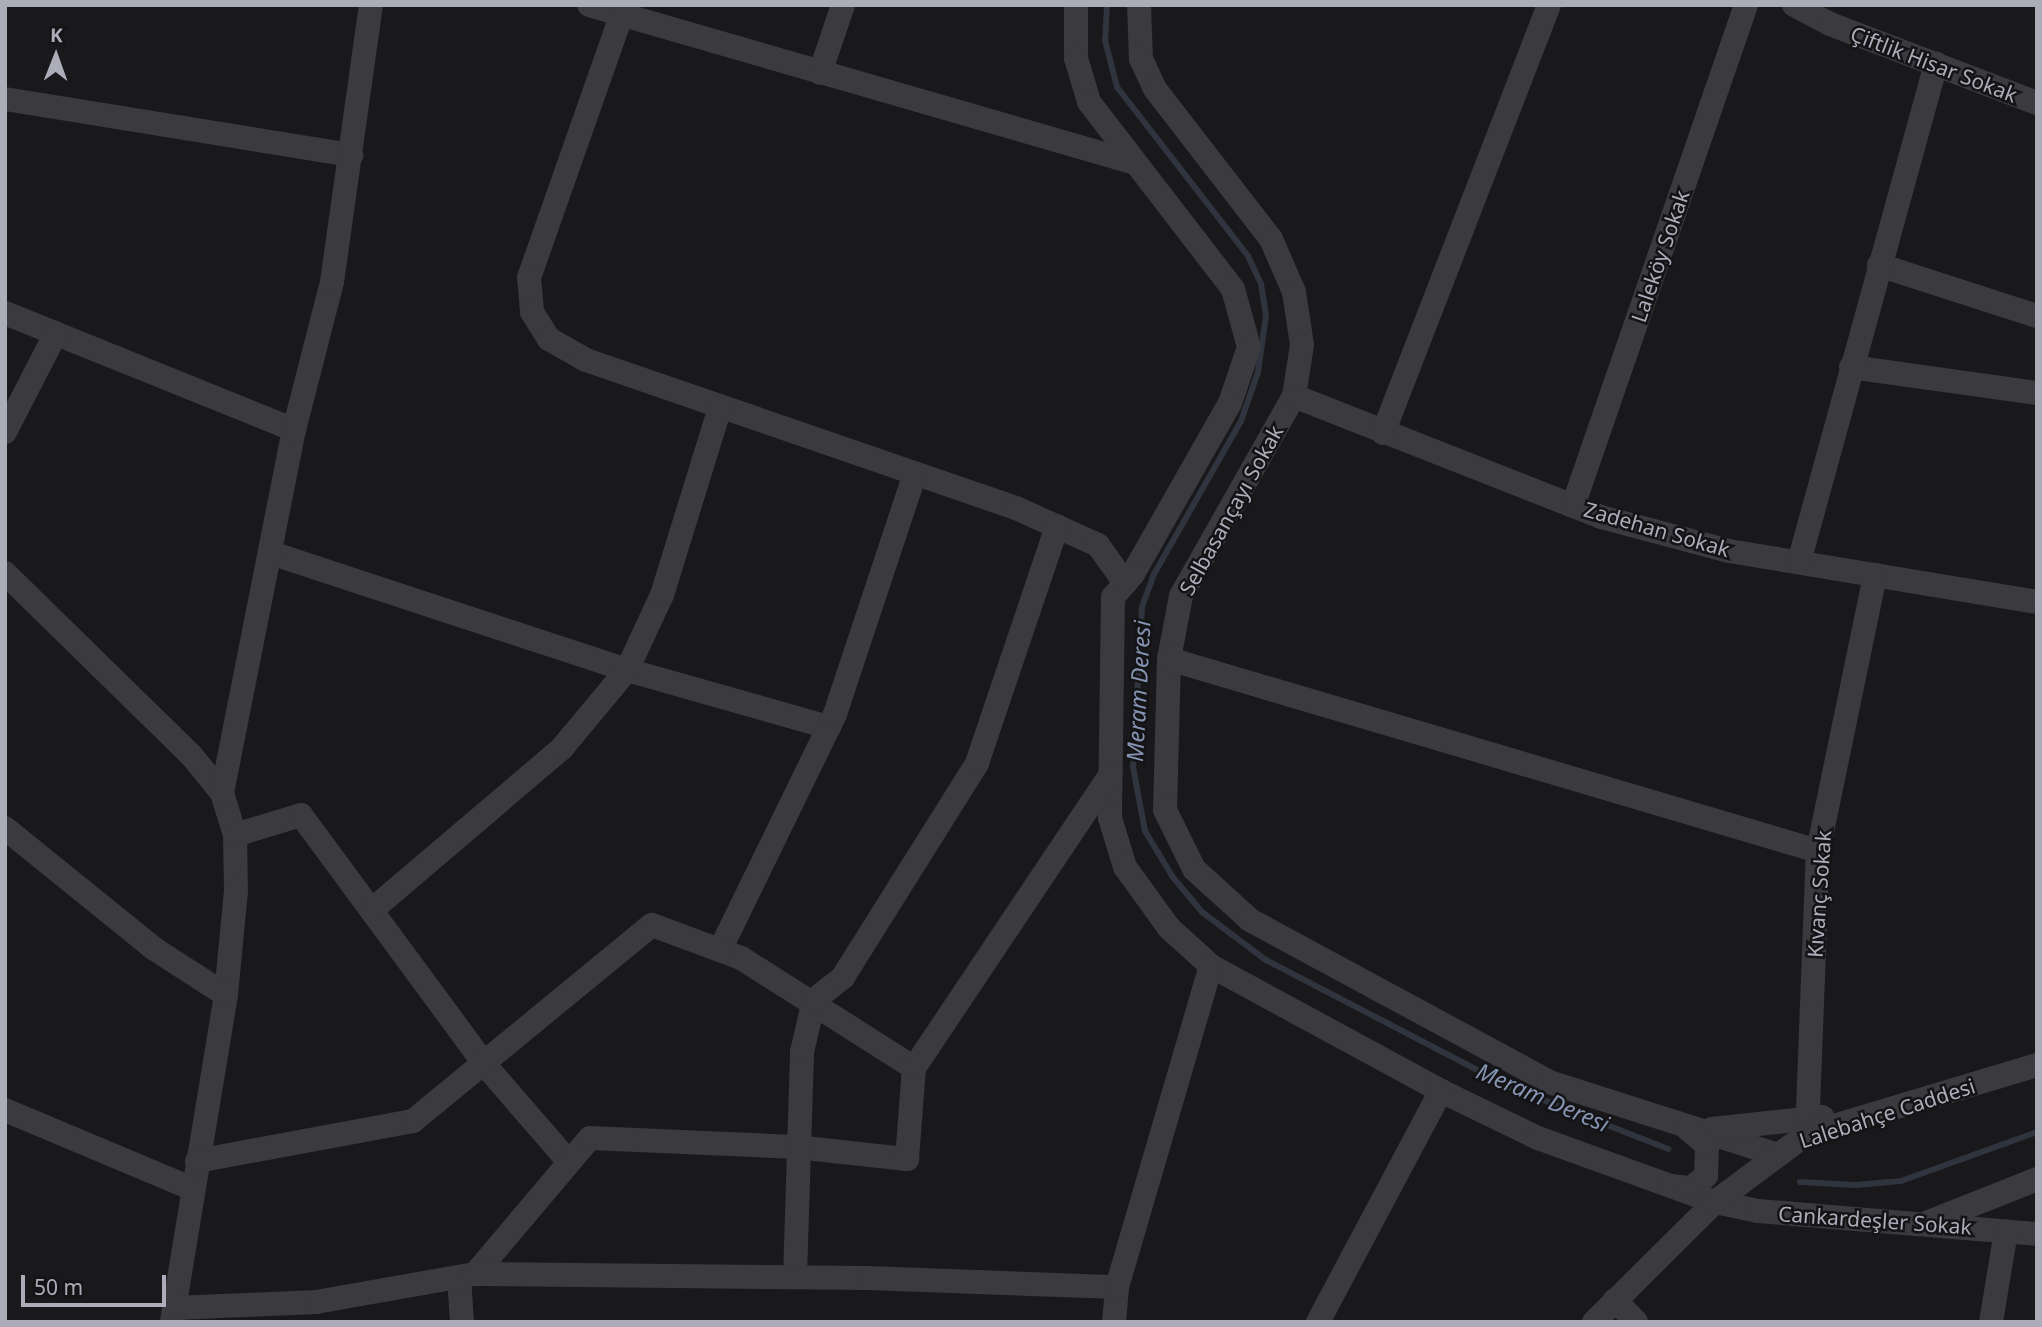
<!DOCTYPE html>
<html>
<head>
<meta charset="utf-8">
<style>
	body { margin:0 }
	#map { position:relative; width:2042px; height:1327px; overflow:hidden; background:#19181a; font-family:"Noto Sans",sans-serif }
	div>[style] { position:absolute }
	.stream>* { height:6px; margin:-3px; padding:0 3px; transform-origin:3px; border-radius:3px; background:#2f343e }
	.minor>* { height:24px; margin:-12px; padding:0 12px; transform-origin:12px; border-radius:12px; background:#3a3a3f }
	span { translate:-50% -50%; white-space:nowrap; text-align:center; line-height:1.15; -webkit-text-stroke:5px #141315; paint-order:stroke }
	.street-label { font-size:21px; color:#acadb9 }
	.water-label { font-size:23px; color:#8594b2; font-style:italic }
	.frame { position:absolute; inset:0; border:7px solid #acadb9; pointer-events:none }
	.north { position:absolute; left:21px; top:21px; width:70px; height:70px; -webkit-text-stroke:5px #141315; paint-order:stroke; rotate:1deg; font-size:19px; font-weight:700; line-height:28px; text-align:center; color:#acadb9 }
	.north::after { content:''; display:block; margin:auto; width:24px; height:32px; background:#acadb9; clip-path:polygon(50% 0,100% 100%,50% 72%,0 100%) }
	.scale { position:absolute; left:21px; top:1275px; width:145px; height:32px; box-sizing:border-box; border:4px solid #acadb9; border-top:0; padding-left:9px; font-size:21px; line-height:24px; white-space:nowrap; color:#acadb9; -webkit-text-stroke:5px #141315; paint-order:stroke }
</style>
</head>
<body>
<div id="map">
	<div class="stream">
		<div style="left:1107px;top:5px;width:35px;rotate:93deg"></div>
		<div style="left:1105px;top:40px;width:49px;rotate:75.7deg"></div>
		<div style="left:1117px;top:87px;width:214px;rotate:52.2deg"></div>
		<div style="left:1248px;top:256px;width:31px;rotate:65deg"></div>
		<div style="left:1261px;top:284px;width:31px;rotate:81deg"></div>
		<div style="left:1266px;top:315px;width:58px;rotate:98deg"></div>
		<div style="left:1258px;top:372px;width:52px;rotate:109.1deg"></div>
		<div style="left:1241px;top:421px;width:176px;rotate:119.6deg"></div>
		<div style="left:1154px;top:574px;width:35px;rotate:110deg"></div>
		<div style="left:1142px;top:607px;width:160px;rotate:93.2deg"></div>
		<div style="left:1133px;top:767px;width:65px;rotate:79.4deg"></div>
		<div style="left:1145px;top:831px;width:52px;rotate:59deg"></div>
		<div style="left:1172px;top:876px;width:47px;rotate:50.2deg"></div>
		<div style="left:1202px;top:912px;width:80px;rotate:36.9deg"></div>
		<div style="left:1266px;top:960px;width:275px;rotate:27.5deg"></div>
		<div style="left:1510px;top:1087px;width:170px;rotate:21.4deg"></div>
		<div style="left:1800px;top:1182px;width:56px;rotate:3.1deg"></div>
		<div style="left:1856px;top:1185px;width:45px;rotate:-5.1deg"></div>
		<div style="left:1901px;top:1181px;width:145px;rotate:-19.8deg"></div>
	</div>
	<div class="minor">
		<div style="left:589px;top:5px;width:565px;rotate:16.13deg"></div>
		<div style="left:625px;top:5px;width:288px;rotate:109.4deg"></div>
		<div style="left:529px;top:277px;width:35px;rotate:85deg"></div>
		<div style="left:532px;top:312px;width:32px;rotate:58deg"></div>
		<div style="left:549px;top:339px;width:43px;rotate:29.6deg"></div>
		<div style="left:586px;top:360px;width:455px;rotate:19deg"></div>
		<div style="left:1016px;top:508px;width:90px;rotate:24.3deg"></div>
		<div style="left:1098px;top:545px;width:47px;rotate:54.6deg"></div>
		<div style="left:1076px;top:5px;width:53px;rotate:90deg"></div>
		<div style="left:1076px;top:58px;width:46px;rotate:73.5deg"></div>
		<div style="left:1089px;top:102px;width:236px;rotate:52.4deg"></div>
		<div style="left:1233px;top:289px;width:60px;rotate:74.6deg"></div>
		<div style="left:1249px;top:347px;width:59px;rotate:108.7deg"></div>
		<div style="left:1230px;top:403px;width:197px;rotate:119.6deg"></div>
		<div style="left:1133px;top:574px;width:30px;rotate:131deg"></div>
		<div style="left:1113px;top:597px;width:221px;rotate:90.8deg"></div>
		<div style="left:1110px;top:818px;width:51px;rotate:73deg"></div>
		<div style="left:1125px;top:867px;width:75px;rotate:54.2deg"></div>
		<div style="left:1169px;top:928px;width:57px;rotate:42.1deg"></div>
		<div style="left:1211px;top:966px;width:262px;rotate:28.5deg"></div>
		<div style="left:1441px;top:1091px;width:108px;rotate:25.9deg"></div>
		<div style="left:1538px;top:1138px;width:188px;rotate:19.9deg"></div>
		<div style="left:1715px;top:1202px;width:44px;rotate:11.8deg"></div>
		<div style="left:1758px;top:1211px;width:280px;rotate:4.7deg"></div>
		<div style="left:1139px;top:5px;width:54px;rotate:87.9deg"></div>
		<div style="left:1141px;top:59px;width:33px;rotate:65deg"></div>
		<div style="left:1155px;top:89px;width:190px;rotate:52.3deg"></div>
		<div style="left:1271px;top:239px;width:58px;rotate:66.5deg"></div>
		<div style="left:1294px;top:292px;width:54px;rotate:81.4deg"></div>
		<div style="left:1302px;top:345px;width:52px;rotate:98.9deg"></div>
		<div style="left:1294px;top:396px;width:230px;rotate:119.5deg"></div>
		<div style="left:1181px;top:596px;width:64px;rotate:100.8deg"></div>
		<div style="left:1169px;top:659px;width:151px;rotate:91.5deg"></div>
		<div style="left:1165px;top:810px;width:66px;rotate:63.8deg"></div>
		<div style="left:1194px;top:869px;width:76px;rotate:42.3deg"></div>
		<div style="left:1250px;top:920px;width:340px;rotate:28.4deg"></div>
		<div style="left:1549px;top:1082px;width:237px;rotate:17.7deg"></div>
		<div style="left:1794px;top:5px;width:41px;rotate:27.8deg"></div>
		<div style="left:1830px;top:24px;width:222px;rotate:20.9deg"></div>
		<div style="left:820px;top:73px;width:72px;rotate:-71.3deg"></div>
		<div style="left:5px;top:99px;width:351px;rotate:9.2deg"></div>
		<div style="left:1879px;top:265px;width:166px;rotate:17.9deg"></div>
		<div style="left:5px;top:313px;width:312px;rotate:22deg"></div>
		<div style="left:1851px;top:367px;width:188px;rotate:8deg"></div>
		<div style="left:1294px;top:396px;width:330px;rotate:21.5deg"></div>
		<div style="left:1601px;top:517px;width:132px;rotate:14.9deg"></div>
		<div style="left:1729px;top:551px;width:312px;rotate:9.4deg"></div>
		<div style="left:5px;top:432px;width:111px;rotate:-62.7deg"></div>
		<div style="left:1383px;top:433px;width:459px;rotate:-68.8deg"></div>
		<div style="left:1573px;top:506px;width:530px;rotate:-70.95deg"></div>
		<div style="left:271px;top:553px;width:375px;rotate:18.2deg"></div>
		<div style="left:627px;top:670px;width:210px;rotate:15.8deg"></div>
		<div style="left:1799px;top:562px;width:517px;rotate:-74.62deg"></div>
		<div style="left:5px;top:573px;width:260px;rotate:44.4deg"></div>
		<div style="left:191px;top:755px;width:49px;rotate:50.8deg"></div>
		<div style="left:222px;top:793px;width:44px;rotate:72.8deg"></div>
		<div style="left:235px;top:835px;width:56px;rotate:89deg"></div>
		<div style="left:236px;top:891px;width:104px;rotate:95.5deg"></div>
		<div style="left:226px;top:995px;width:331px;rotate:99.4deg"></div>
		<div style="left:1169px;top:659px;width:677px;rotate:16.48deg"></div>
		<div style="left:222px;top:793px;width:370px;rotate:-78.8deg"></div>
		<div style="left:294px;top:430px;width:153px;rotate:-75.6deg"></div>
		<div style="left:332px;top:282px;width:280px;rotate:-82deg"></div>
		<div style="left:5px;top:828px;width:191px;rotate:39deg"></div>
		<div style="left:153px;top:948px;width:87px;rotate:32.8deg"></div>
		<div style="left:235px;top:835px;width:69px;rotate:-16.9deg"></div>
		<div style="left:301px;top:815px;width:310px;rotate:53.6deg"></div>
		<div style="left:485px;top:1065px;width:128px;rotate:49.1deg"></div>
		<div style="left:373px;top:909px;width:248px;rotate:-40.4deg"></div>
		<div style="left:562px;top:748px;width:102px;rotate:-50.2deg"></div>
		<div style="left:627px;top:670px;width:83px;rotate:-65deg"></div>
		<div style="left:662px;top:595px;width:196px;rotate:-72.8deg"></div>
		<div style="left:720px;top:950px;width:263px;rotate:-64deg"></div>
		<div style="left:835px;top:714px;width:253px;rotate:-71.6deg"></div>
		<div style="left:5px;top:1110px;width:204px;rotate:22.8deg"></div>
		<div style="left:1712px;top:1129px;width:111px;rotate:-6.2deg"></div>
		<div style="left:1807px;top:1134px;width:283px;rotate:-87.8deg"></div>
		<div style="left:1818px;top:851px;width:282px;rotate:-78.3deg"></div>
		<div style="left:197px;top:1161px;width:220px;rotate:-10.5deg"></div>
		<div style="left:413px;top:1121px;width:309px;rotate:-39.4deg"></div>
		<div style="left:652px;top:925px;width:95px;rotate:20.3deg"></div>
		<div style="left:741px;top:958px;width:205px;rotate:32.4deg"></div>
		<div style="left:1671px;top:1186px;width:20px;rotate:6deg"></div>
		<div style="left:1691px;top:1188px;width:19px;rotate:-39deg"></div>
		<div style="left:1706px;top:1176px;width:31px;rotate:-88deg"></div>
		<div style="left:1707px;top:1145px;width:26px;rotate:-140deg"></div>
		<div style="left:1929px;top:1222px;width:116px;rotate:-21.7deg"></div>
		<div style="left:475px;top:1274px;width:178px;rotate:-49.8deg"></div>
		<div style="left:590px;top:1138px;width:206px;rotate:2.5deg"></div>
		<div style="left:796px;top:1147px;width:112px;rotate:6.2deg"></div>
		<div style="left:907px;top:1159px;width:91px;rotate:-85.6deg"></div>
		<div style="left:914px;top:1068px;width:354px;rotate:-56.2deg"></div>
		<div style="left:459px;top:1277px;width:45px;rotate:86.2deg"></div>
		<div style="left:795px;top:1277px;width:225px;rotate:-88.2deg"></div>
		<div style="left:802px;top:1052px;width:53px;rotate:-77deg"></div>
		<div style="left:814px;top:1000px;width:37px;rotate:-38deg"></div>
		<div style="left:843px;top:977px;width:252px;rotate:-57.9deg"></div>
		<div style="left:977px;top:763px;width:250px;rotate:-71.3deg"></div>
		<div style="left:1615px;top:1300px;width:30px;rotate:46deg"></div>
		<div style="left:174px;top:1308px;width:142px;rotate:-2.4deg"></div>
		<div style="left:316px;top:1302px;width:161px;rotate:-10deg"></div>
		<div style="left:475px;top:1274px;width:393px;rotate:0.6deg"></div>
		<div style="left:868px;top:1278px;width:249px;rotate:2.1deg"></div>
		<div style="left:1114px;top:1322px;width:35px;rotate:-85deg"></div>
		<div style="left:1117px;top:1287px;width:334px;rotate:-73.7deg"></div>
		<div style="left:1318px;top:1322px;width:262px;rotate:-62deg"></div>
		<div style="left:1594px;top:1322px;width:170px;rotate:-44.8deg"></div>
		<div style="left:1715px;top:1202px;width:114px;rotate:-36.5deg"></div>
		<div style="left:1807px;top:1134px;width:240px;rotate:-16.7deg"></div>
		<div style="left:1991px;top:1322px;width:92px;rotate:-80.6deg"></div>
	</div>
	<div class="street-label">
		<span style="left:1934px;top:64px;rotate:21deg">Çiftlik Hisar Sokak</span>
		<span style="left:1660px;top:256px;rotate:-71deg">Laleköy Sokak</span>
		<span style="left:1231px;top:510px;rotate:-61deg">Selbasançayı Sokak</span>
		<span style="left:1657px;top:529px;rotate:16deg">Zadehan Sokak</span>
		<span style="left:1819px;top:894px;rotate:-86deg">Kıvanç Sokak</span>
		<span style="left:1887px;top:1113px;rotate:-18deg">Lalebahçe Caddesi</span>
		<span style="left:1875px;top:1220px;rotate:4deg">Cankardeşler Sokak</span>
	</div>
	<div class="water-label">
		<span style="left:1138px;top:691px;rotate:-87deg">Meram Deresi</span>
		<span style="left:1543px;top:1097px;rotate:23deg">Meram Deresi</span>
	</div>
	<div class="frame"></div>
	<div class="north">K</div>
	<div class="scale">50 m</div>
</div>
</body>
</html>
